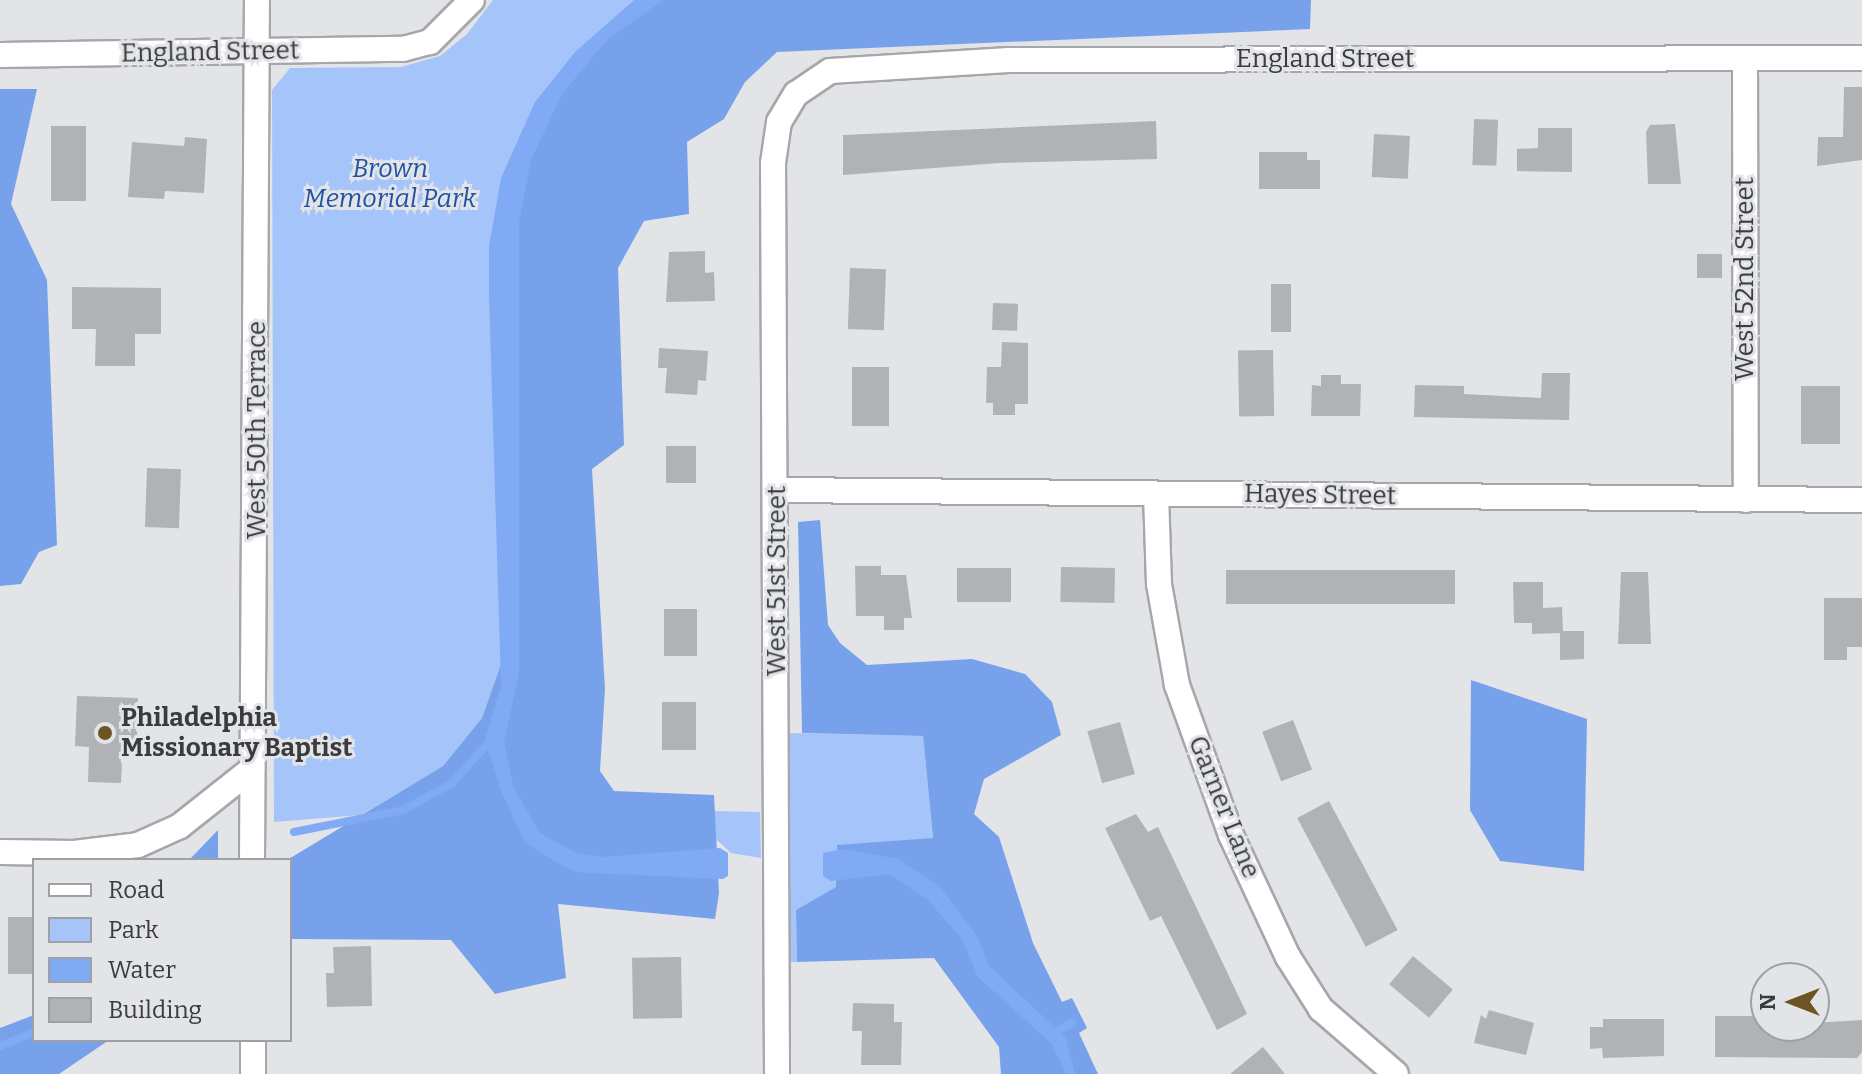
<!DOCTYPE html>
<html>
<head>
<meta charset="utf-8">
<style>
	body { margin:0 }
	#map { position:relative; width:1862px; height:1074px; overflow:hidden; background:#e2e4e7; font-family:Bitter,serif }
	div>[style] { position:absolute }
	.green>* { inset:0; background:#a5c5fa }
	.forest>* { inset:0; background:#77a2eb }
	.water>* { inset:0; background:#80abf4 }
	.stream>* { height:8px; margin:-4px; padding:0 4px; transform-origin:4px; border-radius:4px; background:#80abf4 }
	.building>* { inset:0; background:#b0b2b5; transform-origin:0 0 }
	.roads { filter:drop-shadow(2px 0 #a6a7aa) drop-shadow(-2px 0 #a6a7aa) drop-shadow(0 2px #a6a7aa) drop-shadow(0 -2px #a6a7aa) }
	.minor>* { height:24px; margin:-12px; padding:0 12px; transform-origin:12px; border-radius:12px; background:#fff }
	.dots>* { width:22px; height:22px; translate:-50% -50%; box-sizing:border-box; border:4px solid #e2e4e7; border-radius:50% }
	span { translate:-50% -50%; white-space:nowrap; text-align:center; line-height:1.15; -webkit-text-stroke:6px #e2e4e7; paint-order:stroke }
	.street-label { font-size:26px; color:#3a3b3c }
	.park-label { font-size:26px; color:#2253a7; font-style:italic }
	.poi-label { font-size:26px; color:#3a3b3c; font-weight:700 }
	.left { translate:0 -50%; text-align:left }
	.legend { position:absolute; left:32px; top:858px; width:260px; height:184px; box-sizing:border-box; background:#e2e4e7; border:2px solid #9fa0a3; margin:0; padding:10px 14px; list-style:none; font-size:24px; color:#3a3b3c }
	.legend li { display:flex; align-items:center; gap:16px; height:40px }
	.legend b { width:40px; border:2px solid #9fa0a3 }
	.north { position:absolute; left:1750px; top:962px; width:80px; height:80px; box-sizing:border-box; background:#e2e4e7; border:2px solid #9fa0a3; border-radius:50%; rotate:270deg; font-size:22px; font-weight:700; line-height:32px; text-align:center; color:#3a3b3c }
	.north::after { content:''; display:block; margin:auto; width:28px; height:36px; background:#6d5425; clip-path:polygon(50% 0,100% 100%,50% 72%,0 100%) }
</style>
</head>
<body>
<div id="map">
	<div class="green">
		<div style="clip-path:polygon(493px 0,637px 0,531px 111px,493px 251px,500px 647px,565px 649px,561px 745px,578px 785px,627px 809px,760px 812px,761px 858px,731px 853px,718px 841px,696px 832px,624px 832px,570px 815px,541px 761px,541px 664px,501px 664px,482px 718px,443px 766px,361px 815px,274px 822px,272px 90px,290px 68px,401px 67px,440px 56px,467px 34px)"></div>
		<div style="clip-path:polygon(790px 733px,923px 736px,933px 839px,796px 910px,797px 962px,788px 962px)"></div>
	</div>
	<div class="forest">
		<div style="clip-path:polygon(636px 0,1311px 0,1310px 29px,777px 52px,745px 82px,724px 119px,687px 142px,689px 214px,644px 221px,618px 268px,624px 445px,592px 469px,605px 689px,600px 771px,614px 791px,714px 795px,719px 893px,715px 919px,558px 904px,566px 978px,495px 994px,451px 940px,290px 939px,287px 860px,443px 766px,482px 718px,501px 664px,492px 254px,531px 111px)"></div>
		<div style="clip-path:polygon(0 89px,37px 89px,11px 204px,47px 280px,57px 545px,39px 552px,21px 584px,0 586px)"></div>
		<div style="clip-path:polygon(820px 520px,828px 625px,840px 643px,867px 665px,972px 659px,1025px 674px,1052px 702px,1061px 735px,984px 779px,974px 814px,999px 837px,1033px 943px,1062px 1002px,1072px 998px,1087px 1028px,1079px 1033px,1098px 1074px,1001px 1074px,999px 1047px,934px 958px,797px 962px,796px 910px,836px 887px,837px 845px,933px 838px,923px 736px,802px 733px,798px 522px)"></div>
		<div style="clip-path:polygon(1471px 680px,1587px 719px,1584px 871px,1500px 861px,1470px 810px)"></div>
		<div style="clip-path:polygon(218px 830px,218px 860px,189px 860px)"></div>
		<div style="clip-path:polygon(34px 1015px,34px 1040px,109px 1040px,59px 1074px,0 1074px,0 1028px)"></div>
	</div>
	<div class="water">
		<div style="clip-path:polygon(634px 0,663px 0,607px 40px,562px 94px,531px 160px,519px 223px,519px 674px,504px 742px,514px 788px,540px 833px,576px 853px,602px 857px,720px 848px,728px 853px,728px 876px,723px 879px,575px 872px,550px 858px,525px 842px,501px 791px,485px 739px,501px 687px,489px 295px,489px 246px,501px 178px,535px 102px,575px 52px)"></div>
		<div style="clip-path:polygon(843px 849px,898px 859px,939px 886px,978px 938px,988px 965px,1066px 1038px,1075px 1074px,1066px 1074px,1052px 1044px,978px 977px,962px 939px,927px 899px,890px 874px,831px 881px,823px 876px,823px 853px)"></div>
	</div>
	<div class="stream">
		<div style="left:294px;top:832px;width:111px;rotate:-11.4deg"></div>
		<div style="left:403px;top:810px;width:56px;rotate:-28.9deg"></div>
		<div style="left:452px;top:783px;width:59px;rotate:-47.7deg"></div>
		<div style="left:1052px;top:1034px;width:23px;rotate:-29deg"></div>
		<div style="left:0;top:1046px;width:37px;rotate:-22deg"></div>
	</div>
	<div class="building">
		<div style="clip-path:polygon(1844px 87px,1862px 87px,1862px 160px,1817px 166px,1818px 137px,1843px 137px)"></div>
		<div style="left:1474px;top:119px;width:24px;height:46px;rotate:2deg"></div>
		<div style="clip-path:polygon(1156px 121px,1157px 159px,999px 163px,843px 175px,843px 135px)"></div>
		<div style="clip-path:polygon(1675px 124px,1681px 184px,1648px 184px,1646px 132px,1650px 125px)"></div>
		<div style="left:51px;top:126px;width:35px;height:75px"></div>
		<div style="clip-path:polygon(1538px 128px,1572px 128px,1572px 172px,1517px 171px,1517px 149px,1538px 148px)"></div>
		<div style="left:1374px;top:134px;width:36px;height:43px;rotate:3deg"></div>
		<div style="clip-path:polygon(185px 137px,207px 139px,204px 193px,165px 191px,164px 199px,128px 197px,132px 142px,184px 146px)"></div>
		<div style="clip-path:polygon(1259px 152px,1307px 152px,1307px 160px,1320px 160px,1320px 189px,1259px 189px)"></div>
		<div style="clip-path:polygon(705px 251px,705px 273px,714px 272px,715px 301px,666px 302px,669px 252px)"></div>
		<div style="left:1722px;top:254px;width:24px;height:25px;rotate:90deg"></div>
		<div style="left:850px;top:268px;width:36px;height:61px;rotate:2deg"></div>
		<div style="left:1271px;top:284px;width:20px;height:48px"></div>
		<div style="clip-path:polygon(72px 287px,161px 288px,161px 334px,135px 334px,135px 366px,95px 366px,96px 329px,72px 329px)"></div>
		<div style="left:993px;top:303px;width:25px;height:27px;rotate:2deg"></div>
		<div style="clip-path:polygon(1002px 342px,1028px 343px,1028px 404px,1015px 404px,1015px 415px,993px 415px,993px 403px,986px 403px,987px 367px,1001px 367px)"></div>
		<div style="clip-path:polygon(659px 348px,708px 351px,706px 381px,698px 380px,697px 395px,665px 393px,667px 368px,658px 368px)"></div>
		<div style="left:1273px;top:350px;width:66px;height:35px;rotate:89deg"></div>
		<div style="left:852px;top:367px;width:37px;height:59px"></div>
		<div style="clip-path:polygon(1542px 373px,1570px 373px,1569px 420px,1414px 417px,1415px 385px,1464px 386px,1464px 394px,1541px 398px)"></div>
		<div style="clip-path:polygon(1321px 375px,1341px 375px,1341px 384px,1361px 384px,1360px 416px,1311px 416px,1312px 385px,1321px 386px)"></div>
		<div style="left:1840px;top:386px;width:58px;height:39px;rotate:90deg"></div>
		<div style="left:666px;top:446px;width:30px;height:37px"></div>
		<div style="left:147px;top:468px;width:34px;height:59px;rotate:2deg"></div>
		<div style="clip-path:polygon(855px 566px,881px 566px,881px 575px,906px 575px,912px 618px,904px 618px,904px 630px,884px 630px,884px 616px,856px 616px)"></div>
		<div style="left:1061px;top:567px;width:54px;height:35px;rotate:1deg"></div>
		<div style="left:957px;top:568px;width:54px;height:34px"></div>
		<div style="left:1226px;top:570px;width:229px;height:34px"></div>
		<div style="clip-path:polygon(1621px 572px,1648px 572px,1651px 644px,1618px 644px)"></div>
		<div style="clip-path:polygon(1513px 582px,1543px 582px,1543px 608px,1562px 607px,1563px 631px,1584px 631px,1584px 659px,1560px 660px,1560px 633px,1532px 634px,1532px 623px,1514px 623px)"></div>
		<div style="clip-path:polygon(1824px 598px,1862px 598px,1862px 647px,1847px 647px,1847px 660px,1824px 660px)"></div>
		<div style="left:664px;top:609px;width:33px;height:47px"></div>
		<div style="clip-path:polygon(77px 696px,138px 698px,137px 743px,123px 742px,121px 783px,88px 782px,89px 747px,75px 746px)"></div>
		<div style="left:662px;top:702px;width:34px;height:48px"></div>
		<div style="left:1293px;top:720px;width:53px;height:33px;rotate:69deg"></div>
		<div style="left:1120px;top:722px;width:54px;height:34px;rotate:74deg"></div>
		<div style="left:1329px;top:801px;width:146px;height:36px;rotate:62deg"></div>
		<div style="clip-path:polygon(1136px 814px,1148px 832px,1158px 827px,1247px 1014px,1217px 1030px,1161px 916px,1150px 921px,1105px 828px)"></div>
		<div style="left:8px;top:917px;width:26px;height:57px"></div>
		<div style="clip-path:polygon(371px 946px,372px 1006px,327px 1007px,326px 973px,334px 973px,333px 947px)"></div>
		<div style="left:1413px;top:956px;width:52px;height:37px;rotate:40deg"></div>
		<div style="left:681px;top:957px;width:61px;height:49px;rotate:89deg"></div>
		<div style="clip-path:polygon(853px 1003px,894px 1004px,894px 1022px,902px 1022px,901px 1065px,861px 1065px,862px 1031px,852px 1031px)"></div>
		<div style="clip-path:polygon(1489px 1010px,1534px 1023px,1526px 1055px,1474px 1043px,1481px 1015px,1486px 1019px)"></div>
		<div style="clip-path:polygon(1715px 1016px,1766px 1016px,1766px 1026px,1862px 1020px,1862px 1052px,1857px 1058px,1715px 1057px)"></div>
		<div style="clip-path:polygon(1603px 1019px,1664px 1019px,1664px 1056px,1603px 1058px,1602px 1048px,1590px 1049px,1590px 1027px,1603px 1027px)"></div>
		<div style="clip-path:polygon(1263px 1047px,1285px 1074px,1230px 1074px)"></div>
	</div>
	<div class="roads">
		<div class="minor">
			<div style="left:0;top:55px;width:403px;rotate:-0.9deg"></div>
			<div style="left:403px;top:49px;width:28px;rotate:-15deg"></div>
			<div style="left:430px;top:42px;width:59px;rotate:-45deg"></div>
			<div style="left:1745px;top:58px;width:442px;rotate:89.9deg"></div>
			<div style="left:778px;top:490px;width:1084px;rotate:0.53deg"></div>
			<div style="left:1156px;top:494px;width:90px;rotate:88.1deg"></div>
			<div style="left:1159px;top:584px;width:103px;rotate:79.9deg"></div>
			<div style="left:1177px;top:685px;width:159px;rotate:70.2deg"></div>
			<div style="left:1231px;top:835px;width:135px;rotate:65deg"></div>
			<div style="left:1288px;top:957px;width:62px;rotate:57.6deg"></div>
			<div style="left:1321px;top:1009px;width:99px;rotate:40.9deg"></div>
			<div style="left:0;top:852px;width:74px;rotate:0.8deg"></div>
			<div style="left:74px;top:853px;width:64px;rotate:-7.1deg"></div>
			<div style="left:138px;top:845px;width:46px;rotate:-24.3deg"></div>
			<div style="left:180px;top:826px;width:92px;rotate:-38.4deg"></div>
			<div style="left:252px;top:860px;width:860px;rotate:-89.67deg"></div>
			<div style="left:253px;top:1040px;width:34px;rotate:90deg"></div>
			<div style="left:777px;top:1074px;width:911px;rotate:-90.25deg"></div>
			<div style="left:773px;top:163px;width:41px;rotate:-81.7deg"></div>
			<div style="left:779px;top:122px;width:33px;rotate:-59deg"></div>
			<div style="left:796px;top:94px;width:41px;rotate:-34.1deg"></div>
			<div style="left:830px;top:71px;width:179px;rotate:-3.5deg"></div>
			<div style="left:1009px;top:60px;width:853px;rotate:-0.13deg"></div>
		</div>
	</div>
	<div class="dots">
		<div style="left:105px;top:733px;background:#6d5425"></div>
	</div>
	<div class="street-label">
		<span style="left:210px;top:52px;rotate:-1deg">England Street</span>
		<span style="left:1325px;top:59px">England Street</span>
		<span style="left:1745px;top:279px;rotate:-90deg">West 52nd Street</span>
		<span style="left:257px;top:430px;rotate:-90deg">West 50th Terrace</span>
		<span style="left:1320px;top:495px;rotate:1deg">Hayes Street</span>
		<span style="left:777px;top:581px;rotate:-90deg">West 51st Street</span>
		<span style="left:1224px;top:807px;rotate:68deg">Garner Lane</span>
	</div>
	<div class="park-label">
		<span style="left:390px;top:184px">Brown<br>Memorial Park</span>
	</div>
	<div class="poi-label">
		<span class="left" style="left:121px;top:733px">Philadelphia<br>Missionary Baptist</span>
	</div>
	<ul class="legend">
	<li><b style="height:10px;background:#fff"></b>Road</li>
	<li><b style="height:22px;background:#a5c5fa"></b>Park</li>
	<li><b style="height:22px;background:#80abf4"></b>Water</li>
	<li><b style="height:22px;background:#b0b2b5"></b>Building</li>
	</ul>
	<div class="north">N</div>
</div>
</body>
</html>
